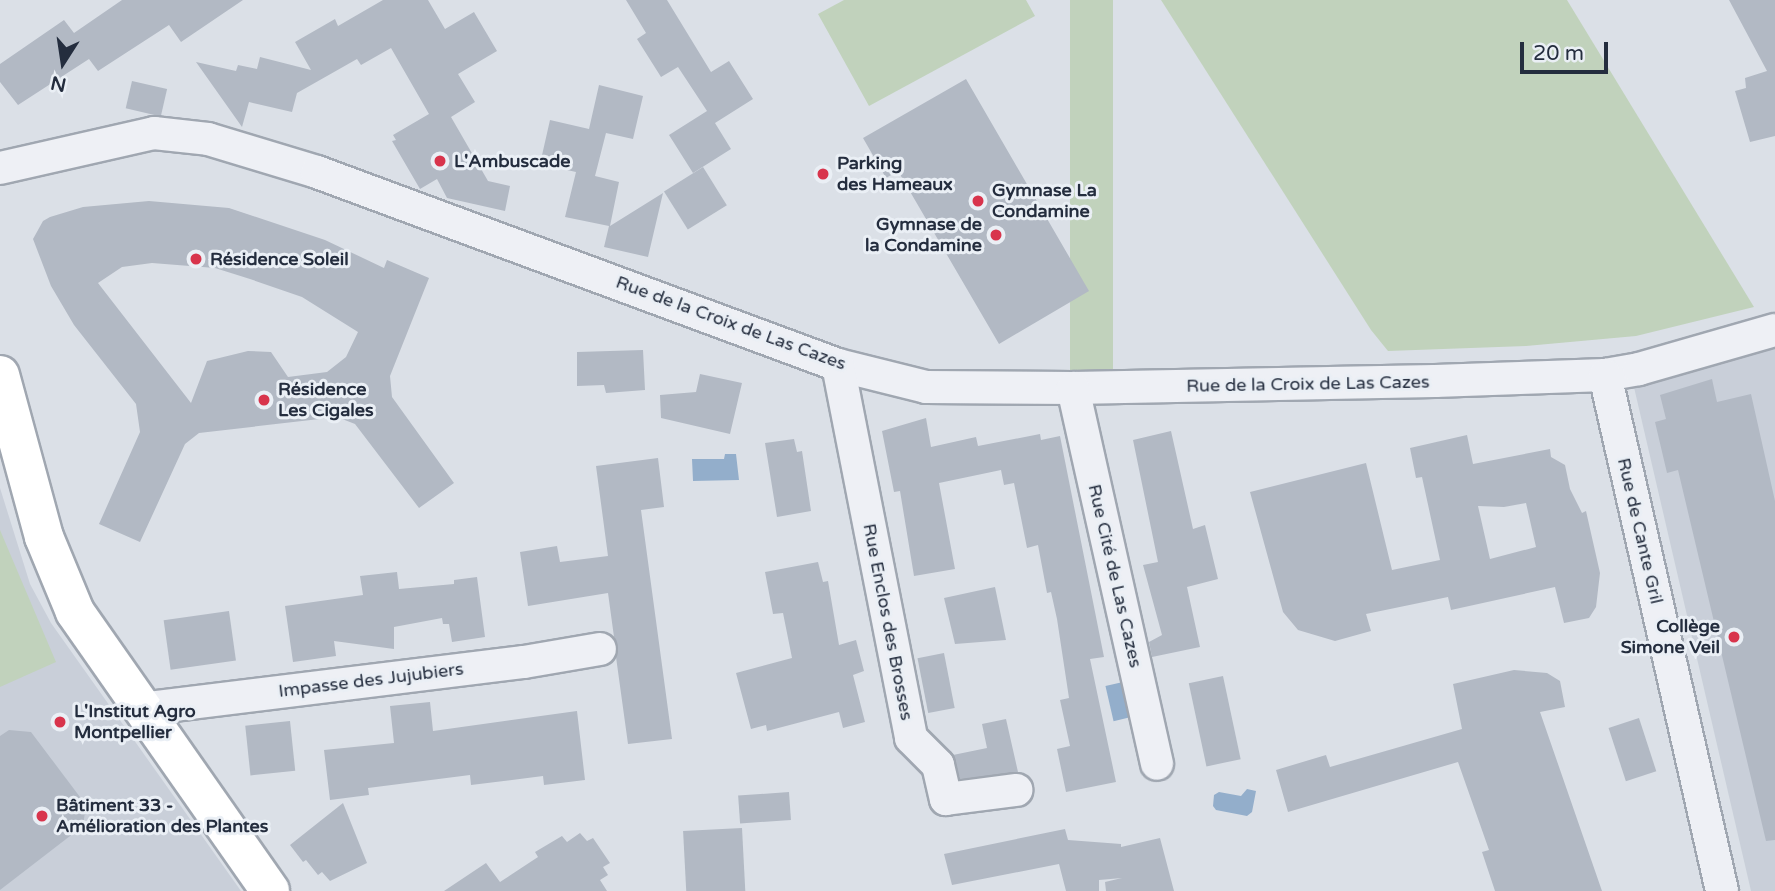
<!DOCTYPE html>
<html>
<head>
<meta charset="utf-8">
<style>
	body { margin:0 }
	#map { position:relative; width:1775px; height:891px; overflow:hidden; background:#dbe0e7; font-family:"Varela Round",sans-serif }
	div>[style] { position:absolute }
	.built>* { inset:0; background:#c9cfd9 }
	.green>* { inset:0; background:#c1d2bc; transform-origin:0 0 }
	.water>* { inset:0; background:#93aecb; transform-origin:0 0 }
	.building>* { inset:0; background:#b2b9c4; transform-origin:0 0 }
	.roads { filter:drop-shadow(2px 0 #a0a7b1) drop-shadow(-2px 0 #a0a7b1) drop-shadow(0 2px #a0a7b1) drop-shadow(0 -2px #a0a7b1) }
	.street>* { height:32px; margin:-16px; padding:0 16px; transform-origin:16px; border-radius:16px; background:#eef0f5 }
	.secondary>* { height:38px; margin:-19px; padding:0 19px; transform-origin:19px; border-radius:19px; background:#fff }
	.dots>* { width:19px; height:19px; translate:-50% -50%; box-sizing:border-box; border:4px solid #eaeff5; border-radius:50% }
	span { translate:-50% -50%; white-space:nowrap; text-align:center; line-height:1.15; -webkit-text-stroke:6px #eaeff5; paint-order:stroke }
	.poi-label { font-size:18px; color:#242d3e; font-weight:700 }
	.left { translate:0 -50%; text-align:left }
	.right { translate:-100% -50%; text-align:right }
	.street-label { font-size:18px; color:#242d3e }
	.north { position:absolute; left:28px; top:28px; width:70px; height:70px; -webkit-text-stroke:5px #eaeff5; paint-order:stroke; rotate:192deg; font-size:19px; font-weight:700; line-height:28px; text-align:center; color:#242d3e }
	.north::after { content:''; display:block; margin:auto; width:24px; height:32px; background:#242d3e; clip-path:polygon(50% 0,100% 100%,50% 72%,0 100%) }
	.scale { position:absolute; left:1520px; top:42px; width:88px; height:32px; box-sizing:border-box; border:4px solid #242d3e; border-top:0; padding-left:9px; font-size:21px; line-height:24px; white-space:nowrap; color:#242d3e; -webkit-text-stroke:5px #eaeff5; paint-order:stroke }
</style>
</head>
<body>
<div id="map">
	<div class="built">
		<div style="clip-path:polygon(1775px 347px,1775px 891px,1751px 891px,1633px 383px)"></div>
		<div style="clip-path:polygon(0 488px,30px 584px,51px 623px,241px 891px,0 891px)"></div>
	</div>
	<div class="green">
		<div style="clip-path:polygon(844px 0,1026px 0,1035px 16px,869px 106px,818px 14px)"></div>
		<div style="left:1070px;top:0;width:43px;height:388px"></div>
		<div style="clip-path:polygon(1161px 0,1567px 0,1754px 307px,1636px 336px,1526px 346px,1388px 351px,1371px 330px)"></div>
		<div style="clip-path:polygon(0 530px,56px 662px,0 687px)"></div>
	</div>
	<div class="water">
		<div style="clip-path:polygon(725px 454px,736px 454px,739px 480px,693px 481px,692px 459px,724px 459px)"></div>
		<div style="left:1123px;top:682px;width:36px;height:18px;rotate:77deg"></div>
		<div style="clip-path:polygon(1247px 789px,1256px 791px,1252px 812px,1247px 816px,1216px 810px,1213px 806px,1214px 795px,1219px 792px,1241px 796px)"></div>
	</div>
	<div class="building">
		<div style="clip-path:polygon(122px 0,243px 0,181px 42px,169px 25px,98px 71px,89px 59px,18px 105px,0 82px,0 64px,64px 20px,74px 33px)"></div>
		<div style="clip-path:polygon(383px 0,428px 0,445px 29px,474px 12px,497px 51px,458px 74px,475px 102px,451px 117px,488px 181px,510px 186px,505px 211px,447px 198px,437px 179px,420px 189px,392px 141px,396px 140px,393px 135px,429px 114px,391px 48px,361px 65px,357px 59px,297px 93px,292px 112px,249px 102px,242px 127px,196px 62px,236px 71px,238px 65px,257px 69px,260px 57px,311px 70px,295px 42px,335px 19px,338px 26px)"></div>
		<div style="clip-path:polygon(626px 0,667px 0,711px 72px,729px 61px,753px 99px,715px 123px,731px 149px,693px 173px,669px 135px,707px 111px,678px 67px,661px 77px,637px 39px,646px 33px)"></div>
		<div style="clip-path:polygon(1729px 0,1775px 0,1775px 136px,1750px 142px,1735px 91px,1746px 88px,1745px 78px,1767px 71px)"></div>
		<div style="clip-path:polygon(966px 79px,1089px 291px,999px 344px,898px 171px,886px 178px,863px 138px)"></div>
		<div style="left:132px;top:81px;width:36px;height:28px;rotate:13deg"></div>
		<div style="clip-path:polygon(599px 85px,643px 96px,633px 139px,606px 133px,595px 176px,619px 182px,610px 226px,663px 193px,648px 257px,604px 247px,609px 226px,565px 217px,576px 172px,540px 164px,550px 120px,589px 129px)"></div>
		<div style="left:703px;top:167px;width:45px;height:46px;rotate:58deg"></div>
		<div style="clip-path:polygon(evenodd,149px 201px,229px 208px,325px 240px,384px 268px,387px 260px,429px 278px,390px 376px,392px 397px,454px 483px,419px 508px,355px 424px,337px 417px,199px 433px,185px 444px,140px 542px,99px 524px,140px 432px,136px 404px,74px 325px,51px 286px,33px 239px,43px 221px,50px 217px,83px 207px,149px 201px,152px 263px,215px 268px,250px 279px,302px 297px,358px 332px,346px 357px,327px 372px,288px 377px,271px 352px,248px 351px,207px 361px,191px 403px,98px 283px,122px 267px,152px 263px)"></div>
		<div style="clip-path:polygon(643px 350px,645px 390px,606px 393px,604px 385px,577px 386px,577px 352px)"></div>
		<div style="clip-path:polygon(700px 374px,742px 383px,730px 434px,661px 418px,660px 395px,696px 392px)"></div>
		<div style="clip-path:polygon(1712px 379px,1717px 402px,1751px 394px,1775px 501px,1775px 840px,1766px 841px,1678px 470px,1667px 473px,1655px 422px,1666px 419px,1660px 395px)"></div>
		<div style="clip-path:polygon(926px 418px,931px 447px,976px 437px,978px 446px,1040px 434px,1041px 440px,1060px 436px,1104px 657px,1090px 659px,1116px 782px,1066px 792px,1057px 749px,1070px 746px,1060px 700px,1069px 698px,1057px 619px,1051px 592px,1047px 593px,1038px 545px,1027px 548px,1014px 483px,1004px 485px,1001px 470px,939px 483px,955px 569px,914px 576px,900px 491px,894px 492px,882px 431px)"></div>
		<div style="clip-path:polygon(1171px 431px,1193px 529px,1205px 525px,1218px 579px,1187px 587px,1200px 647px,1152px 657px,1149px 642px,1162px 635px,1143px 565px,1158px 562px,1133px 440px)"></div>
		<div style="clip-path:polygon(evenodd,1467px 435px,1473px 464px,1550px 449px,1551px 457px,1565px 465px,1570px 489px,1582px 513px,1586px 511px,1600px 573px,1596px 607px,1589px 618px,1564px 623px,1555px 587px,1451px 610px,1448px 597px,1366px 614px,1371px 631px,1335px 641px,1298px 630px,1283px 612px,1250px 492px,1366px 463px,1392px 570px,1440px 560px,1422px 477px,1416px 478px,1410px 448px,1467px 435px,1526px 503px,1536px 547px,1490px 559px,1478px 506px,1504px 507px,1526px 503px)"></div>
		<div style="clip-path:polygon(794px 439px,797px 452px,802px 451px,811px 511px,777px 517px,765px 443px)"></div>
		<div style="clip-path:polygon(658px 458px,664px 507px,641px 510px,672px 739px,628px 744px,616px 657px,618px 647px,614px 637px,608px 593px,528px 606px,520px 552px,557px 546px,560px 562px,608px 556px,596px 466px)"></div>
		<div style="clip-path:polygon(818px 562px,823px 582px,828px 581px,839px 645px,856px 640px,864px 671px,853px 675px,865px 722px,843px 728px,839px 712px,767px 731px,766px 725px,751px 729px,736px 673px,792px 658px,783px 613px,773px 614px,765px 572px)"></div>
		<div style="clip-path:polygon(397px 572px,399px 589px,454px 584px,454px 580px,477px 577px,485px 637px,452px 642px,449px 624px,443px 624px,442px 618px,394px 627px,394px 649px,334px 641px,336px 656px,293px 662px,285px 606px,363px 595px,360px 576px)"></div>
		<div style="clip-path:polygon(995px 587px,1006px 640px,955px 644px,944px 598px)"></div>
		<div style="left:229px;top:611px;width:50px;height:66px;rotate:82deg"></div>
		<div style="left:944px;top:653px;width:56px;height:27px;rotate:79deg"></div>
		<div style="clip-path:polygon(1514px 670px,1547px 673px,1560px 681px,1565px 707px,1540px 712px,1602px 891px,1495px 891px,1482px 852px,1489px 850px,1458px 762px,1288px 812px,1276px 770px,1326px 755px,1330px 767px,1462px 729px,1453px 684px)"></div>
		<div style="left:1223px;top:676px;width:85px;height:35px;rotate:78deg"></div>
		<div style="clip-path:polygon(430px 702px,433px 731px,577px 711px,585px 780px,544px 785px,543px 776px,471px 785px,470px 775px,368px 788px,369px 795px,330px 800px,324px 750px,394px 743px,390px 706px)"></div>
		<div style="left:1639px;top:718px;width:56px;height:32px;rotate:72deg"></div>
		<div style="clip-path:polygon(1006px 719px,1018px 772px,960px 779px,953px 755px,987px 748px,982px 724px)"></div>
		<div style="left:290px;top:721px;width:50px;height:45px;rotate:84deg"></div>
		<div style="clip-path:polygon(9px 730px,31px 732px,86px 805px,83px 826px,0 890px,0 736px)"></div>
		<div style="left:789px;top:792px;width:28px;height:51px;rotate:86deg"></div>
		<div style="clip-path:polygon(343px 803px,367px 863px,330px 881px,322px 872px,318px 875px,306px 860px,303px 862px,290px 845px)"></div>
		<div style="left:742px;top:828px;width:63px;height:59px;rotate:87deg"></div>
		<div style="clip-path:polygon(1065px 829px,1068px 840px,1121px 844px,1121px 847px,1160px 838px,1174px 891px,1106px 891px,1105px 882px,1122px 878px,1099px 880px,1099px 891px,1066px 891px,1059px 864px,952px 885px,944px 854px)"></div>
		<div style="clip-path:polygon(580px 833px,587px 841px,593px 838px,610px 863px,603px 867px,608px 875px,600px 880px,607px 891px,444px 891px,486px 863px,500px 882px,538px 857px,535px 852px,562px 836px,567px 842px)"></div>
	</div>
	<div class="roads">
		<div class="street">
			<div style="left:0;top:168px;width:158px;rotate:-12.8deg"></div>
			<div style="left:154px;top:133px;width:54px;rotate:6.3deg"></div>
			<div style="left:208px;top:139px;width:114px;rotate:16.8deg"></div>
			<div style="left:317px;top:172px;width:556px;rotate:20.33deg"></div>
			<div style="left:838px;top:365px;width:91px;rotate:14deg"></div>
			<div style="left:926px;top:387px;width:147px;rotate:0.4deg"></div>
			<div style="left:1073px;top:388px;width:362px;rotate:-1.1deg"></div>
			<div style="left:1435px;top:381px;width:170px;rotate:-2deg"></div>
			<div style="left:1605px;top:375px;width:35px;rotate:-10deg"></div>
			<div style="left:1639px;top:369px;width:141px;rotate:-16deg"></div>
			<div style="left:838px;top:365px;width:380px;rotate:78.9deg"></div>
			<div style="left:911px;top:738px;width:38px;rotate:45deg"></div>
			<div style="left:938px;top:765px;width:35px;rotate:77deg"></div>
			<div style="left:946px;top:799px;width:71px;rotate:-7.3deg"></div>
			<div style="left:1605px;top:375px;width:529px;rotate:77.22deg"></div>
			<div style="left:1073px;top:388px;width:385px;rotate:77.4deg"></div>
			<div style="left:141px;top:709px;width:386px;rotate:-7deg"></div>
			<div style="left:524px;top:662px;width:77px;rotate:-9.7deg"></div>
		</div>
		<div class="secondary">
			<div style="left:0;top:375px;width:168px;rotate:74.8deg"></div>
			<div style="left:44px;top:537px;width:81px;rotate:67.5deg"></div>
			<div style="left:75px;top:612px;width:340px;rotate:55deg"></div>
		</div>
	</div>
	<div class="dots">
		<div style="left:440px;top:161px;background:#d8344c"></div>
		<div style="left:823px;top:174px;background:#d8344c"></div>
		<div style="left:978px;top:201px;background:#d8344c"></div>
		<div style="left:996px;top:235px;background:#d8344c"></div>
		<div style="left:196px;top:259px;background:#d8344c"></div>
		<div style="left:264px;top:400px;background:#d8344c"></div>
		<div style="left:1734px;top:637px;background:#d8344c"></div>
		<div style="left:60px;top:722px;background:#d8344c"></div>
		<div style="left:42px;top:816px;background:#d8344c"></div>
	</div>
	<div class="poi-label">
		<span class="left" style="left:454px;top:161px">L'Ambuscade</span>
		<span class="left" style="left:837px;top:174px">Parking<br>des Hameaux</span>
		<span class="left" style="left:992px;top:201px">Gymnase La<br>Condamine</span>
		<span class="right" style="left:982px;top:235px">Gymnase de<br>la Condamine</span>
		<span class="left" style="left:210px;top:259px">Résidence Soleil</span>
		<span class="left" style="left:278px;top:400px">Résidence<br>Les Cigales</span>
		<span class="right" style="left:1720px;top:637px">Collège<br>Simone Veil</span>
		<span class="left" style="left:74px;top:722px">L'Institut Agro<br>Montpellier</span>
		<span class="left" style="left:56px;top:816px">Bâtiment 33 -<br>Amélioration des Plantes</span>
	</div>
	<div class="street-label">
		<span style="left:731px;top:323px;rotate:20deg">Rue de la Croix de Las Cazes</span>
		<span style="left:1308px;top:384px;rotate:-1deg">Rue de la Croix de Las Cazes</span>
		<span style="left:1640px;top:531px;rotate:77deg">Rue de Cante Gril</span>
		<span style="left:1115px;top:576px;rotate:77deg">Rue Cité de Las Cazes</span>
		<span style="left:888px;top:622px;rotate:79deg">Rue Enclos des Brosses</span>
		<span style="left:371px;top:680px;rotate:-7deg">Impasse des Jujubiers</span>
	</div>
	<div class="north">N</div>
	<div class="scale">20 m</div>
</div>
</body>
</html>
